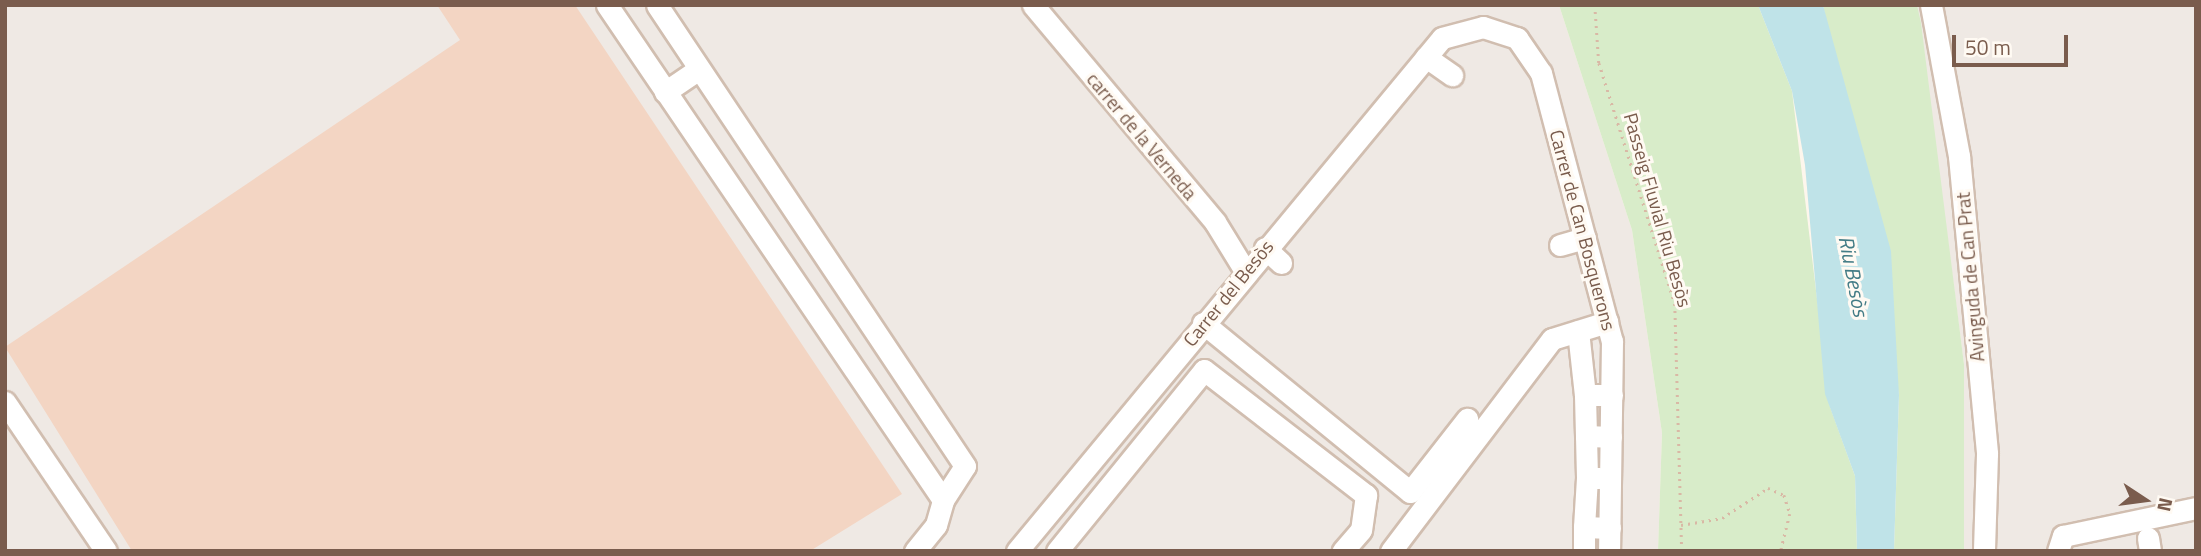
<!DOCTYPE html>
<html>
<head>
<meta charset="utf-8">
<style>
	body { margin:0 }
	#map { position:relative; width:2201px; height:556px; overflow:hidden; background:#fdf6ec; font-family:"Titillium Web",sans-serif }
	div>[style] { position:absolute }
	.industrial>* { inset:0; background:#efe9e4 }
	.green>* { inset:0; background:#d8ecc9 }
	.water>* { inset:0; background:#bfe3e8 }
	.building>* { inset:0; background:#f3d5c3 }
	.path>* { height:2.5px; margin-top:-1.25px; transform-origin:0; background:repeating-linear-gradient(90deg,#d9b8a5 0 2px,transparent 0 7px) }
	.roads { filter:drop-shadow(2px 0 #d1beb0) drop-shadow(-2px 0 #d1beb0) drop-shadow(0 2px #d1beb0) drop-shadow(0 -2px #d1beb0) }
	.minor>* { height:21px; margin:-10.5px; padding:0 10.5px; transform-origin:10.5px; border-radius:10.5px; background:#fff }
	span { translate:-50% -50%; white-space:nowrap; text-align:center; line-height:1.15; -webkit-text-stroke:6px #fffaf3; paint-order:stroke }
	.street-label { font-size:19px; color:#7a5c4d }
	.water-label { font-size:21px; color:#437c86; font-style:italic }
	.frame { position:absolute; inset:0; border:7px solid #7a5c4d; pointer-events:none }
	.north { position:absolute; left:2110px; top:465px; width:70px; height:70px; -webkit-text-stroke:5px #fffaf3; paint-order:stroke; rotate:103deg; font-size:19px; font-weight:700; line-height:28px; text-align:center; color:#7a5c4d }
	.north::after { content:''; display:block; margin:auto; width:24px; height:32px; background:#7a5c4d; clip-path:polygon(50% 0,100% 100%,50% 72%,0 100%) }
	.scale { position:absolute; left:1952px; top:35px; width:116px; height:32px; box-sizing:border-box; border:4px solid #7a5c4d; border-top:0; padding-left:9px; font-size:21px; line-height:24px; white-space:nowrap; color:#7a5c4d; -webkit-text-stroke:5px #fffaf3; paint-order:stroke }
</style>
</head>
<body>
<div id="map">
	<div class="industrial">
		<div style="clip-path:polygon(5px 5px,1559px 5px,1632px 230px,1662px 433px,1658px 551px,5px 551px)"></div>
		<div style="clip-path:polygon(1917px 5px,2196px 5px,2196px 551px,1964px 551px,1964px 364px)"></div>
	</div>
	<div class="green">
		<div style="clip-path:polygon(1559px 5px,1758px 5px,1792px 91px,1830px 407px,1855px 476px,1857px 551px,1658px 551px,1662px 433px,1632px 230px)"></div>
		<div style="clip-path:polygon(1823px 5px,1917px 5px,1921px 23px,1964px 364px,1964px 551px,1894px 551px,1899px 395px)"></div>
	</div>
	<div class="water">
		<div style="clip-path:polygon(1758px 5px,1823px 5px,1891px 251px,1899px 395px,1894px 551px,1857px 551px,1855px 476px,1825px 394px,1805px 165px,1792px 91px)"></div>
	</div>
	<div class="building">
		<div style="clip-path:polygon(437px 5px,575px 5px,902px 494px,810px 551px,132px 551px,5px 347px,460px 40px)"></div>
	</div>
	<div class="path">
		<div style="left:1595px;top:5px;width:58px;rotate:86.1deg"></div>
		<div style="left:1599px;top:63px;width:253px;rotate:72.5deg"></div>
		<div style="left:1675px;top:304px;width:247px;rotate:88.4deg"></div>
		<div style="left:1681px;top:525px;width:42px;rotate:-9.7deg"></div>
		<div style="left:1722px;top:518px;width:55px;rotate:-33.1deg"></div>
		<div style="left:1768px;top:488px;width:17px;rotate:24deg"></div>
		<div style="left:1784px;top:495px;width:20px;rotate:72deg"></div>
		<div style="left:1790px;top:514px;width:38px;rotate:104deg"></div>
	</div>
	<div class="roads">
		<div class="minor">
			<div style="left:607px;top:5px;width:598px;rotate:55.83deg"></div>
			<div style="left:943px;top:500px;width:40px;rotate:-57.1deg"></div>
			<div style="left:965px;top:466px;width:554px;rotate:-123.75deg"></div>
			<div style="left:1033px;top:5px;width:283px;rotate:50deg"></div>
			<div style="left:1215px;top:222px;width:57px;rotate:58.5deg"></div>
			<div style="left:1931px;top:5px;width:154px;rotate:79.5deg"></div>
			<div style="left:1959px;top:156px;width:299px;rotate:84.6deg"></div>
			<div style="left:1987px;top:454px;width:97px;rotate:91.8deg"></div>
			<div style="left:1426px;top:57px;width:32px;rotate:35deg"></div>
			<div style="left:665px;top:92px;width:41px;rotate:-34.1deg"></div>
			<div style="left:1560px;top:245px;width:26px;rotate:-16deg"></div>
			<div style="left:1265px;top:248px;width:22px;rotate:43deg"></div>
			<div style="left:1203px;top:323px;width:267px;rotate:39.2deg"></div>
			<div style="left:1410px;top:492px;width:93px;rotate:-52deg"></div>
			<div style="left:1578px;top:331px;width:64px;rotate:83.8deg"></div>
			<div style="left:1585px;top:395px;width:27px"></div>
			<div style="left:1585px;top:395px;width:41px;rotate:88.6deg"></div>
			<div style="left:1586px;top:436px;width:25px;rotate:2deg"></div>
			<div style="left:5px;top:402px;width:180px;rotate:55.9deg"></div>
			<div style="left:1586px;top:436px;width:42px;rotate:88.6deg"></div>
			<div style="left:1587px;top:478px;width:12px"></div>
			<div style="left:1587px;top:478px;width:49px;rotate:93.5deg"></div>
			<div style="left:1584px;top:527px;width:26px;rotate:2deg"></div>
			<div style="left:1584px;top:527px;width:24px;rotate:90deg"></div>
			<div style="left:2148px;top:538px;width:13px;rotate:81deg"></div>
			<div style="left:915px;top:551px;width:33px;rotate:-51deg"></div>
			<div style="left:936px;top:525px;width:26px;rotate:-74deg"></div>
			<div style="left:1017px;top:551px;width:666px;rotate:-50.36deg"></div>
			<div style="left:1442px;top:38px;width:42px;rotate:-15deg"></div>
			<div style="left:1483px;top:27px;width:36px;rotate:18deg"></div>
			<div style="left:1517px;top:38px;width:42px;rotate:55.6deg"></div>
			<div style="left:1541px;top:73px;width:277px;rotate:75.2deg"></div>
			<div style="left:1612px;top:341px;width:210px;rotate:90.8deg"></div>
			<div style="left:1057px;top:551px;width:233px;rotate:-50.9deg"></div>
			<div style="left:1204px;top:370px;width:205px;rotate:37.7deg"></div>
			<div style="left:1366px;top:495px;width:35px;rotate:98deg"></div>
			<div style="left:1361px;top:530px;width:28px;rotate:131deg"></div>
			<div style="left:1391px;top:551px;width:266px;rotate:-52.8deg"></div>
			<div style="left:1552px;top:339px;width:58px;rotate:-17.2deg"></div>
			<div style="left:2058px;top:551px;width:16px;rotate:-72deg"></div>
			<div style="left:2063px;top:536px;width:136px;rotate:-11.9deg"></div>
		</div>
	</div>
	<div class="street-label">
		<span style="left:1142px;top:136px;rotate:50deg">carrer de la Verneda</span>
		<span style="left:1658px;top:210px;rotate:74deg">Passeig Fluvial Riu Besòs</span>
		<span style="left:1583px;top:230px;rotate:75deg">Carrer de Can Bosquerons</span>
		<span style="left:1970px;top:277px;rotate:-95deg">Avinguda de Can Prat</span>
		<span style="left:1228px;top:293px;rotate:-51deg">Carrer del Besòs</span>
	</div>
	<div class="water-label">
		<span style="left:1854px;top:276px;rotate:79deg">Riu Besòs</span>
	</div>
	<div class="frame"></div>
	<div class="north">N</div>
	<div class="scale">50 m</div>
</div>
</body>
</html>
